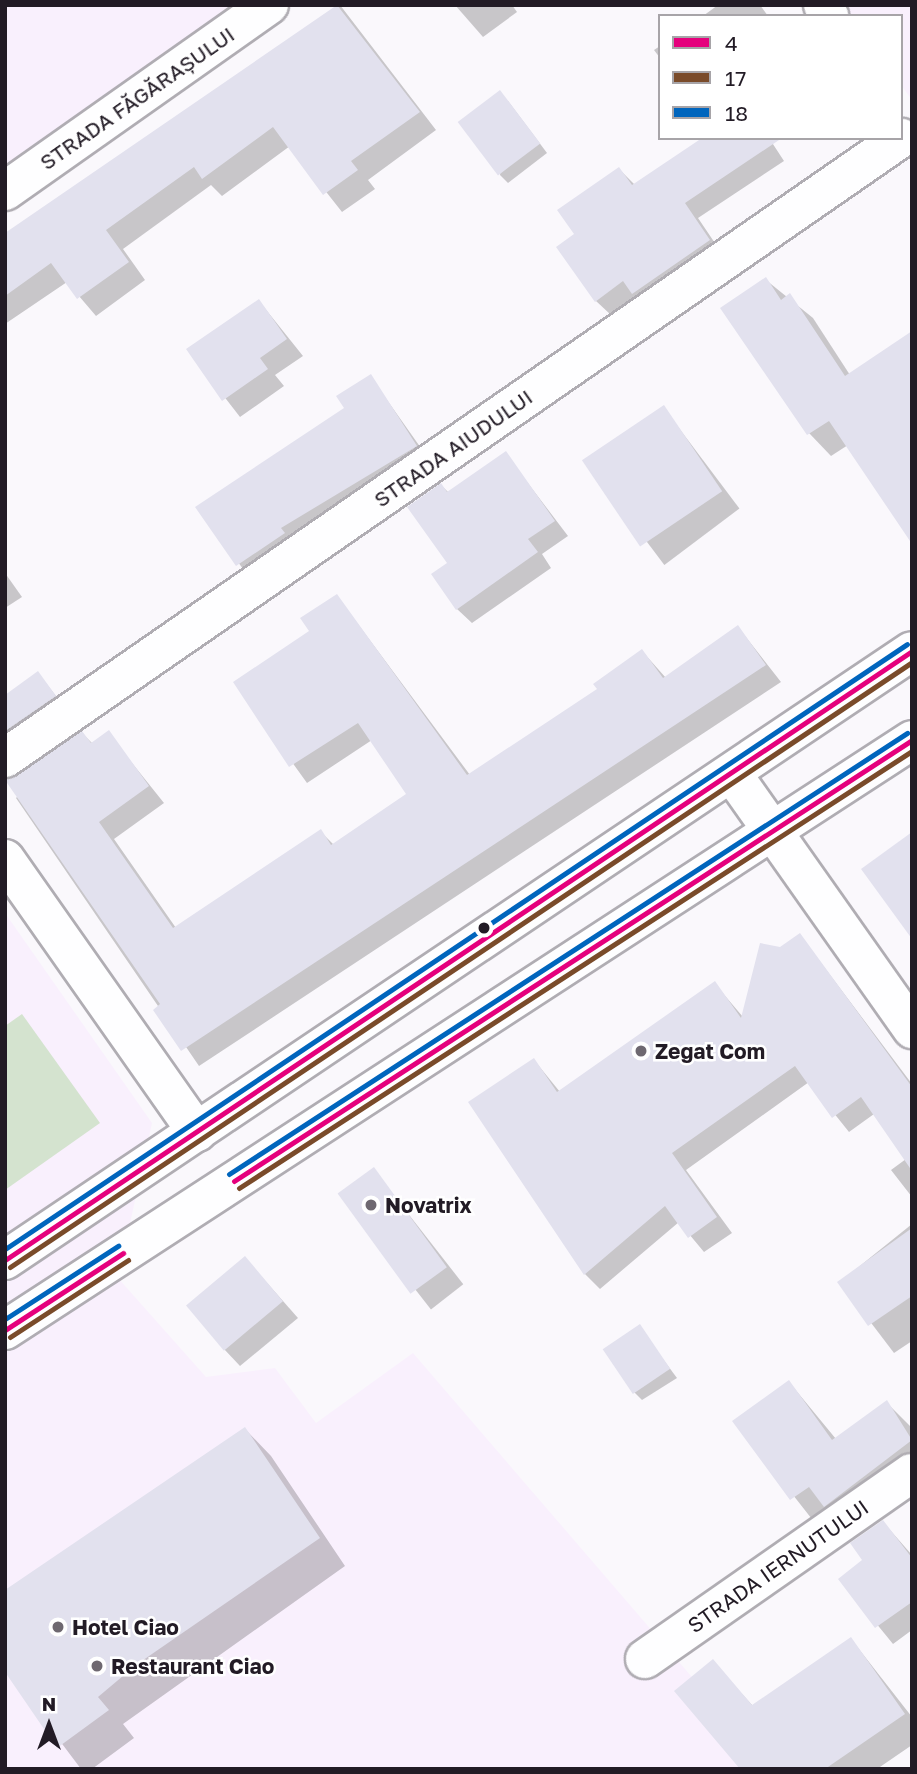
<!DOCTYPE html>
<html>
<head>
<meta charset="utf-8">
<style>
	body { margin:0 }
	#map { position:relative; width:917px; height:1774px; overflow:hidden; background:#faf8fc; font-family:"Golos Text",sans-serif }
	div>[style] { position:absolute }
	.built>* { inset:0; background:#f9f0fd }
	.green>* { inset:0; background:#d4e3cf }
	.shadow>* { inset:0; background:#0003; transform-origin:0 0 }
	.building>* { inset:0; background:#e2e1ee; transform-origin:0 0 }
	.roads { filter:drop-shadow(2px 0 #b0adb3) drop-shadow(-2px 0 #b0adb3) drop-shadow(0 2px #b0adb3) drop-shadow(0 -2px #b0adb3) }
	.minor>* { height:38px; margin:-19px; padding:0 19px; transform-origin:19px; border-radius:19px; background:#fefeff }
	.major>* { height:38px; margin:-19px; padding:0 19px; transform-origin:19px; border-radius:19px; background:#fefeff }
	.bus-1>* { height:5px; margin:-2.5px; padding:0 2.5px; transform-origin:2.5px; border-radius:2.5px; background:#e5007d }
	.bus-2>* { height:5px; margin:-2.5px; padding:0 2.5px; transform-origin:2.5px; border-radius:2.5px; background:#7a4b2a }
	.bus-3>* { height:5px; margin:-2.5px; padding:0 2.5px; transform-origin:2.5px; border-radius:2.5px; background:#0065bd }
	.dots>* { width:19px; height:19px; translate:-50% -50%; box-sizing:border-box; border:4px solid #fff; border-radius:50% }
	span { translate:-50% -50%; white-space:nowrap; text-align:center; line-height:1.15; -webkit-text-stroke:5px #fff; paint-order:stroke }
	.street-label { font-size:21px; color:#221b25 }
	.poi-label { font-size:21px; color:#221b25; font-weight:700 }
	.left { translate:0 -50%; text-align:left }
	.frame { position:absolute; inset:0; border:7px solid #221b25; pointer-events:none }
	.legend { position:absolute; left:658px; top:14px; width:245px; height:126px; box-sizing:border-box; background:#fff; border:2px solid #a7a4a8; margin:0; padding:9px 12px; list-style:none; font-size:21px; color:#221b25 }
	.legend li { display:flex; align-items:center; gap:14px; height:35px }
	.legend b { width:35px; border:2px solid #a7a4a8 }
	.north { position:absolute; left:14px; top:1690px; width:70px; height:70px; -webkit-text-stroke:5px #fff; paint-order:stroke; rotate:0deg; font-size:19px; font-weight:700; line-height:28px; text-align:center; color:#221b25 }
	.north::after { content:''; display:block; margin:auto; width:24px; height:32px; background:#221b25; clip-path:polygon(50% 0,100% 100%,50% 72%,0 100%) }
</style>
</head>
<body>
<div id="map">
	<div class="built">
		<div style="clip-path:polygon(5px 5px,241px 5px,5px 170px)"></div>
		<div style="clip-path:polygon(844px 5px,912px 5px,912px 100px,901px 85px,901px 16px,852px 16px)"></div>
		<div style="clip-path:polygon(5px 913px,152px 1123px,118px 1278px,206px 1377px,275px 1368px,316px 1423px,413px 1353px,771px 1769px,5px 1769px)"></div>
	</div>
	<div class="green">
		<div style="clip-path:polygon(22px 1014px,100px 1123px,5px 1190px,5px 1026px)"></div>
	</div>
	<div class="shadow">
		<div style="clip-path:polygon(340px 5px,436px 130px,368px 180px,375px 189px,342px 212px,290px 146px,222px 196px,211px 185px,123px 249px,145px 280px,96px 316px,67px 282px,5px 324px,5px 237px)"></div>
		<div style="clip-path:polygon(455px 5px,512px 5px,517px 12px,483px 37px)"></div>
		<div style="clip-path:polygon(718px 5px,760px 5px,768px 16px,703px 16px)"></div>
		<div style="clip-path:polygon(660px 46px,660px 58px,654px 50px)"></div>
		<div style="clip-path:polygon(508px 101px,547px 153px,508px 183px,500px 175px)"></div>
		<div style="clip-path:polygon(769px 138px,784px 161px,698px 218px,723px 255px,648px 307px,637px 296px,611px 315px,596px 301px,577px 235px,619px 169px,635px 185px)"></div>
		<div style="clip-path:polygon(766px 280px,813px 318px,850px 375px,848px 445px,831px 456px,809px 433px)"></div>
		<div style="clip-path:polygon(259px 301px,303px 356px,275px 375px,284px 386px,240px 417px,188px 350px)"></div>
		<div style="clip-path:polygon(370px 376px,428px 458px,249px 577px,198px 508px,347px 409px)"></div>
		<div style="left:663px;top:407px;width:127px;height:94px;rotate:53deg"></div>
		<div style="clip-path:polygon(505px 453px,568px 536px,542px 554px,551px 568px,472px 623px,457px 609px,441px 485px,449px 493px)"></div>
		<div style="clip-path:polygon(5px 573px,22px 597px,5px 608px)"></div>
		<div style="clip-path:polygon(337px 596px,470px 775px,599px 690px,642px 651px,666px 678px,738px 627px,781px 682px,199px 1066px,16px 798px,82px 733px,93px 744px,108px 733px,164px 803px,114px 839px,176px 928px,321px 832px,334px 845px,408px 794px,372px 740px,307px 783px,235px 683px,312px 632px)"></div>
		<div style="clip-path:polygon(38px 673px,63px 705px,5px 747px,5px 697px)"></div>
		<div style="clip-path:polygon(800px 935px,912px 1084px,912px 1197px,891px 1170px,906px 1159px,874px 1114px,849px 1132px,809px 1082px,686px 1170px,732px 1233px,704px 1252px,679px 1222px,600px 1289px,585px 1274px,534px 1060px,560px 1092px,715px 984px,743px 1017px,780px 949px)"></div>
		<div style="left:374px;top:1170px;width:145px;height:41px;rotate:52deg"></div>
		<div style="clip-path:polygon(912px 1224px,912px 1341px,894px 1353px,840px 1282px)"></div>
		<div style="clip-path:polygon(245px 1258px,298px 1318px,240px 1366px,224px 1349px)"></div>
		<div style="clip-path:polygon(639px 1327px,677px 1378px,642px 1400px,634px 1392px)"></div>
		<div style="clip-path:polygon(789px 1382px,836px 1439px,887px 1403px,912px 1428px,912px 1481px,815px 1523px,735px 1421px)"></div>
		<div style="clip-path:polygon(245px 1429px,271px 1456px,345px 1566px,123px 1724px,134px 1738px,92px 1769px,81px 1769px,5px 1668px)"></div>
		<div style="clip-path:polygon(883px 1522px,912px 1555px,912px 1630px,893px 1644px,840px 1579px,865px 1561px)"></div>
		<div style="clip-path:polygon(851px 1639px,912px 1717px,912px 1745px,877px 1769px,742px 1769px,712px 1661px,753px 1706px)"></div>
	</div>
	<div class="building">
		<div style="clip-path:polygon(337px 5px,420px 112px,351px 161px,358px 170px,323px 195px,273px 127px,202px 179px,194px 167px,106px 230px,129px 262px,77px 299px,51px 263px,5px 296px,5px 233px)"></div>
		<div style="left:500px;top:90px;width:67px;height:53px;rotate:53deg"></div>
		<div style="clip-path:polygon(702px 138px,782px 138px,685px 203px,710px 240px,632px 294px,623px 281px,595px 302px,556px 247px,574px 234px,557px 210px,619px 167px,632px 185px)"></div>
		<div style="clip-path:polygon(766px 277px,781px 300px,790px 293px,845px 376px,912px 331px,912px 544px,829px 421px,807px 435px,720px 308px)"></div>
		<div style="clip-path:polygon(259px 299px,287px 339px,260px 358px,268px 369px,222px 401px,186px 349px)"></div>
		<div style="clip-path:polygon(371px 374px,417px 446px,281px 528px,285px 533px,236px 566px,195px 507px,344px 408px,336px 396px)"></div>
		<div style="left:664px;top:405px;width:104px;height:99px;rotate:56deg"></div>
		<div style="clip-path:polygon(506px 451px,555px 521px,528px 539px,538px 552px,456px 610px,431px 574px,447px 563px,407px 507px,441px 483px,447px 492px)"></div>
		<div style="clip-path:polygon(337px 594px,467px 775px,597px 689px,593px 684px,642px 649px,663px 678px,738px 625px,766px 665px,181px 1051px,153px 1010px,160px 1004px,5px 780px,82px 731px,91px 743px,109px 730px,149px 786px,99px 822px,173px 928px,321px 829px,331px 845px,406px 794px,358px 723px,289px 767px,233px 682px,309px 631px,300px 618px)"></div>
		<div style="clip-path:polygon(38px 671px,56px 696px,5px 731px,5px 695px)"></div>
		<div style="clip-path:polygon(912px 832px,912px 939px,861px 869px)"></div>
		<div style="clip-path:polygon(800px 933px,912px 1087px,912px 1171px,861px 1097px,832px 1118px,795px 1066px,672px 1153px,717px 1217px,688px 1238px,665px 1206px,584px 1275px,468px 1102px,534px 1058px,557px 1092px,715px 981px,741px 1018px,760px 943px,780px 947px)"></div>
		<div style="left:374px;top:1167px;width:124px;height:45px;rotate:54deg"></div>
		<div style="clip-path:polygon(912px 1228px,912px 1296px,868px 1326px,837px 1282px)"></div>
		<div style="left:245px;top:1256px;width:59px;height:77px;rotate:50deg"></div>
		<div style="left:640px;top:1324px;width:54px;height:45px;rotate:56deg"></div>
		<div style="clip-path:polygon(789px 1380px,832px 1440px,887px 1400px,912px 1440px,824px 1507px,809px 1487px,790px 1500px,732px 1421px)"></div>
		<div style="clip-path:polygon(245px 1427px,320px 1538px,136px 1665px,98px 1697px,109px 1710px,57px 1748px,5px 1672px,5px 1590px)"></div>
		<div style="clip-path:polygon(883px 1520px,912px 1558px,912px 1602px,875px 1628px,838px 1579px,862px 1560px,850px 1543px)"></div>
		<div style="clip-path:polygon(851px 1637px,905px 1714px,825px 1769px,740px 1769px,674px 1691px,713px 1659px,752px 1705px)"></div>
	</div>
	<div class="roads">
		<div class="minor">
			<div style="left:823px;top:5px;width:13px;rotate:61deg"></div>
			<div style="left:5px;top:191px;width:323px;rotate:-35.2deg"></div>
			<div style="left:5px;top:758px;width:1090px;rotate:-34.68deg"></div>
			<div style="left:733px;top:775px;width:311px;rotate:54.8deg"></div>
			<div style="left:5px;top:859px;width:334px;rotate:54.9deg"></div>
			<div style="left:645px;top:1659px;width:325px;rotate:-34.9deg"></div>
		</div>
		<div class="major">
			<div style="left:5px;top:1260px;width:1092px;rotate:-33.88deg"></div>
			<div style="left:5px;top:1330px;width:1082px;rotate:-33.04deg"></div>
		</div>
	</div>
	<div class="bus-1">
		<div style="left:234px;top:1181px;width:809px;rotate:-33.04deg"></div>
		<div style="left:5px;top:1260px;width:1092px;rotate:-33.88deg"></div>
		<div style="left:5px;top:1330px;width:141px;rotate:-33.1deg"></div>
	</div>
	<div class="bus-2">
		<div style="left:239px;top:1188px;width:802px;rotate:-33deg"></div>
		<div style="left:10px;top:1267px;width:1086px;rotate:-33.85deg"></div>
		<div style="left:10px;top:1337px;width:141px;rotate:-33.1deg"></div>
	</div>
	<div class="bus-3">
		<div style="left:229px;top:1174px;width:809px;rotate:-33.04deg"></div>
		<div style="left:5px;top:1249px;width:1086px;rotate:-33.85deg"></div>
		<div style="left:5px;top:1319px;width:135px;rotate:-32.9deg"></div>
	</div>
	<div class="dots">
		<div style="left:484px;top:928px;background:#221b25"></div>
		<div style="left:641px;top:1051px;background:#6e6870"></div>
		<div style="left:371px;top:1205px;background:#6e6870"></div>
		<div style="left:58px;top:1627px;background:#6e6870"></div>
		<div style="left:97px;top:1666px;background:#6e6870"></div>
	</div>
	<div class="street-label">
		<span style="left:137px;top:98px;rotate:-35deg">STRADA FĂGĂRAȘULUI</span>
		<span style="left:453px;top:448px;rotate:-35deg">STRADA AIUDULUI</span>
		<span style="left:778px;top:1566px;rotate:-35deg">STRADA IERNUTULUI</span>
	</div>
	<div class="poi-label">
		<span class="left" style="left:655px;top:1051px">Zegat Com</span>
		<span class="left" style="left:385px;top:1205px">Novatrix</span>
		<span class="left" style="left:72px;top:1627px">Hotel Ciao</span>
		<span class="left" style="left:111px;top:1666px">Restaurant Ciao</span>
	</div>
	<div class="frame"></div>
	<ul class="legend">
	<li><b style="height:9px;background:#e5007d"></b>4</li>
	<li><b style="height:9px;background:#7a4b2a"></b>17</li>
	<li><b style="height:9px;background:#0065bd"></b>18</li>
	</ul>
	<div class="north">N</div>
</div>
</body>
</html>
